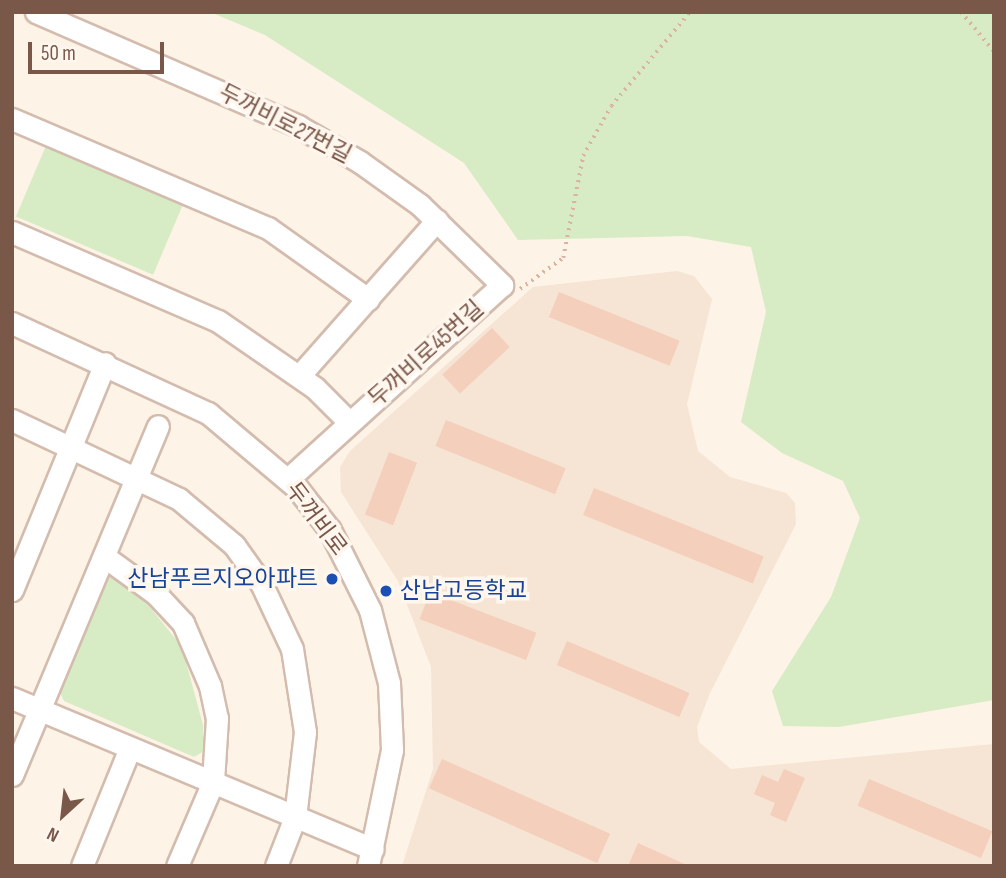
<!DOCTYPE html>
<html>
<head>
<meta charset="utf-8">
<style>
	body { margin:0 }
	#map { position:relative; width:1006px; height:878px; overflow:hidden; background:#fdf3e6; font-family:"Sofia Sans Condensed","Noto Sans KR",sans-serif }
	div>[style] { position:absolute }
	.residential>* { inset:0; background:#f6e4d4 }
	.green>* { inset:0; background:#d7ecc4; transform-origin:0 0 }
	.building>* { inset:0; background:#f4cfbc; transform-origin:0 0 }
	.path>* { height:3.5px; margin-top:-1.75px; transform-origin:0; background:repeating-linear-gradient(90deg,#dab29f 0 2px,transparent 0 7px) }
	.roads { filter:drop-shadow(2px 0 #d3bcae) drop-shadow(-2px 0 #d3bcae) drop-shadow(0 2px #d3bcae) drop-shadow(0 -2px #d3bcae) }
	.street>* { height:21px; margin:-10.5px; padding:0 10.5px; transform-origin:10.5px; border-radius:10.5px; background:#fff }
	.dots>* { width:19px; height:19px; translate:-50% -50%; box-sizing:border-box; border:4px solid #fff7ee; border-radius:50% }
	span { translate:-50% -50%; white-space:nowrap; text-align:center; line-height:1.15; -webkit-text-stroke:7px #fff7ee; paint-order:stroke }
	.street-label { font-size:23px; color:#795749 }
	.transit-label { font-size:23px; color:#164399 }
	.right { translate:-100% -50%; text-align:right }
	.left { translate:0 -50%; text-align:left }
	.frame { position:absolute; inset:0; border:14px solid #795749; pointer-events:none }
	.north { position:absolute; left:28px; top:780px; width:70px; height:70px; -webkit-text-stroke:5px #fff7ee; paint-order:stroke; rotate:207deg; font-size:19px; font-weight:700; line-height:28px; text-align:center; color:#795749 }
	.north::after { content:''; display:block; margin:auto; width:24px; height:32px; background:#795749; clip-path:polygon(50% 0,100% 100%,50% 72%,0 100%) }
	.scale { position:absolute; left:28px; top:42px; width:136px; height:32px; box-sizing:border-box; border:4px solid #795749; border-top:0; padding-left:9px; font-size:21px; line-height:24px; white-space:nowrap; color:#795749; -webkit-text-stroke:5px #fff7ee; paint-order:stroke }
</style>
</head>
<body>
<div id="map">
	<div class="residential">
		<div style="clip-path:polygon(677px 271px,694px 276px,712px 299px,687px 404px,698px 451px,730px 477px,786px 493px,795px 503px,796px 524px,710px 693px,697px 727px,699px 742px,731px 769px,994px 744px,994px 866px,402px 866px,433px 769px,431px 667px,398px 581px,341px 492px,340px 467px,350px 451px,533px 287px)"></div>
	</div>
	<div class="green">
		<div style="clip-path:polygon(210px 12px,994px 12px,994px 700px,839px 727px,783px 726px,772px 691px,831px 597px,860px 518px,843px 481px,782px 453px,741px 422px,766px 312px,751px 247px,687px 236px,518px 240px,464px 163px,265px 35px)"></div>
		<div style="left:48px;top:141px;width:149px;height:82px;rotate:23deg"></div>
		<div style="clip-path:polygon(115px 576px,129px 581px,182px 647px,203px 725px,204px 751px,194px 757px,64px 701px,57px 687px,104px 579px)"></div>
	</div>
	<div class="building">
		<div style="left:559px;top:292px;width:130px;height:27px;rotate:22deg"></div>
		<div style="left:492px;top:328px;width:26px;height:68px;rotate:47deg"></div>
		<div style="left:446px;top:420px;width:129px;height:28px;rotate:22deg"></div>
		<div style="left:389px;top:452px;width:30px;height:67px;rotate:21deg"></div>
		<div style="left:594px;top:488px;width:183px;height:29px;rotate:22deg"></div>
		<div style="left:430px;top:592px;width:114px;height:29px;rotate:21deg"></div>
		<div style="left:567px;top:641px;width:133px;height:26px;rotate:23deg"></div>
		<div style="left:442px;top:759px;width:184px;height:32px;rotate:24deg"></div>
		<div style="clip-path:polygon(784px 769px,805px 778px,786px 822px,770px 815px,775px 803px,754px 794px,762px 775px,778px 782px)"></div>
		<div style="left:869px;top:779px;width:134px;height:29px;rotate:23deg"></div>
		<div style="clip-path:polygon(638px 843px,689px 866px,628px 866px)"></div>
	</div>
	<div class="path">
		<div style="left:961px;top:12px;width:51px;rotate:49.8deg"></div>
		<div style="left:520px;top:289px;width:53px;rotate:-35.8deg"></div>
		<div style="left:563px;top:258px;width:104px;rotate:-78.9deg"></div>
		<div style="left:583px;top:156px;width:57px;rotate:-60.8deg"></div>
		<div style="left:611px;top:106px;width:123px;rotate:-50deg"></div>
	</div>
	<div class="roads">
		<div class="street">
			<div style="left:36px;top:12px;width:286px;rotate:23.5deg"></div>
			<div style="left:298px;top:126px;width:72px;rotate:30.1deg"></div>
			<div style="left:360px;top:162px;width:74px;rotate:35.6deg"></div>
			<div style="left:420px;top:205px;width:115px;rotate:44.3deg"></div>
			<div style="left:502px;top:285px;width:289px;rotate:137.8deg"></div>
			<div style="left:12px;top:119px;width:278px;rotate:23.1deg"></div>
			<div style="left:268px;top:228px;width:123px;rotate:35.4deg"></div>
			<div style="left:12px;top:232px;width:224px;rotate:23.4deg"></div>
			<div style="left:218px;top:321px;width:118px;rotate:34.6deg"></div>
			<div style="left:315px;top:388px;width:49px;rotate:45deg"></div>
			<div style="left:12px;top:323px;width:216px;rotate:24.7deg"></div>
			<div style="left:208px;top:413px;width:116px;rotate:40.1deg"></div>
			<div style="left:297px;top:488px;width:53px;rotate:51.8deg"></div>
			<div style="left:330px;top:530px;width:89px;rotate:63.4deg"></div>
			<div style="left:370px;top:610px;width:75px;rotate:75.4deg"></div>
			<div style="left:389px;top:683px;width:67px;rotate:87.4deg"></div>
			<div style="left:392px;top:750px;width:118px;rotate:101.7deg"></div>
			<div style="left:299px;top:376px;width:208px;rotate:-48.5deg"></div>
			<div style="left:12px;top:420px;width:185px;rotate:25.3deg"></div>
			<div style="left:179px;top:499px;width:72px;rotate:39.9deg"></div>
			<div style="left:234px;top:545px;width:47px;rotate:54.6deg"></div>
			<div style="left:261px;top:583px;width:73px;rotate:64.8deg"></div>
			<div style="left:292px;top:649px;width:84px;rotate:81.1deg"></div>
			<div style="left:305px;top:732px;width:86px;rotate:96.7deg"></div>
			<div style="left:295px;top:817px;width:53px;rotate:111.2deg"></div>
			<div style="left:105px;top:557px;width:63px;rotate:36deg"></div>
			<div style="left:156px;top:594px;width:40px;rotate:47deg"></div>
			<div style="left:183px;top:623px;width:69px;rotate:66.8deg"></div>
			<div style="left:210px;top:686px;width:33px;rotate:78deg"></div>
			<div style="left:217px;top:718px;width:64px;rotate:93.6deg"></div>
			<div style="left:213px;top:782px;width:91px;rotate:113.2deg"></div>
			<div style="left:12px;top:590px;width:245px;rotate:-67.7deg"></div>
			<div style="left:12px;top:698px;width:391px;rotate:22.7deg"></div>
			<div style="left:12px;top:775px;width:378px;rotate:-67.3deg"></div>
			<div style="left:82px;top:866px;width:127px;rotate:-67.9deg"></div>
		</div>
	</div>
	<div class="dots">
		<div style="left:332px;top:579px;background:#1a4fb4"></div>
		<div style="left:386px;top:591px;background:#1a4fb4"></div>
	</div>
	<div class="street-label">
		<span style="left:285px;top:124px;rotate:27deg">두꺼비로27번길</span>
		<span style="left:426px;top:354px;rotate:-42deg">두꺼비로45번길</span>
		<span style="left:316px;top:519px;rotate:53deg">두꺼비로</span>
	</div>
	<div class="transit-label">
		<span class="right" style="left:318px;top:579px">산남푸르지오아파트</span>
		<span class="left" style="left:400px;top:591px">산남고등학교</span>
	</div>
	<div class="frame"></div>
	<div class="north">N</div>
	<div class="scale">50 m</div>
</div>
</body>
</html>
